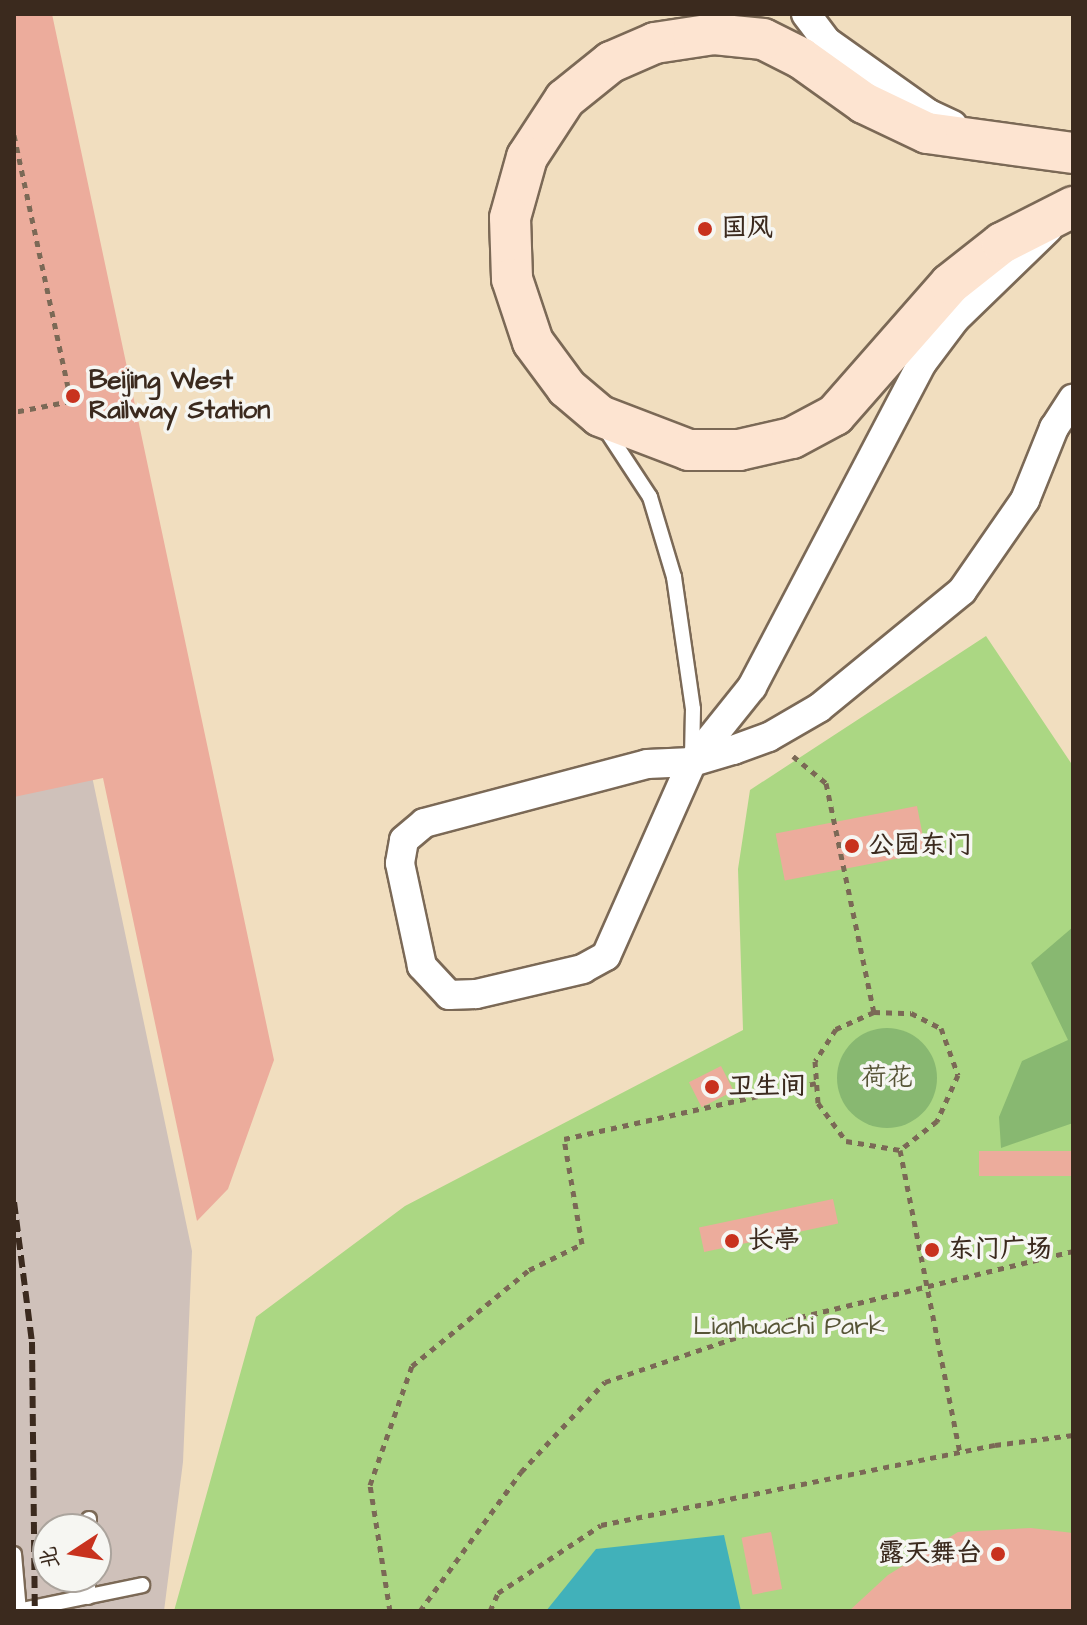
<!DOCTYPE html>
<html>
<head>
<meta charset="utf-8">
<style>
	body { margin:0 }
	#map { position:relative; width:1087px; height:1625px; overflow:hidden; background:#f1debf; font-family:"Architects Daughter","LXGW WenKai TC",sans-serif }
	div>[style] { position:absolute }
	.industrial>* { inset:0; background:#cfc1ba }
	.green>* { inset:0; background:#abd783 }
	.forest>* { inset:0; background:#88b871 }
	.round { border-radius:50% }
	.water>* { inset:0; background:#41b1ba }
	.building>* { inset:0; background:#ecac9c; transform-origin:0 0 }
	.path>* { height:5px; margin-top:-2.5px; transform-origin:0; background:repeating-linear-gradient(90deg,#7b6956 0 6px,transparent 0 12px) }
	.roads { filter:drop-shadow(2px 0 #7b6956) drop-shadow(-2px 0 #7b6956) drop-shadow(0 2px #7b6956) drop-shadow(0 -2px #7b6956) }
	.service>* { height:14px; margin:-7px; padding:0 7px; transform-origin:7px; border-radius:7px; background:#fff }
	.minor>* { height:28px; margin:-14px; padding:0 14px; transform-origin:14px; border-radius:14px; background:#fff }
	.secondary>* { height:40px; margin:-20px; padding:0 20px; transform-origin:20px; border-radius:20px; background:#fde4d1 }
	.rail>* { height:6px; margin-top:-3px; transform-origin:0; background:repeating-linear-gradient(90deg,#3b2a1e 0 12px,transparent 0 18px) }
	.dots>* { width:22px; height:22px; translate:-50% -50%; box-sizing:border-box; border:4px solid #f6f6f2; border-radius:50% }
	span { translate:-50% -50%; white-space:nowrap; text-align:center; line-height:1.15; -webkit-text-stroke:7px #f6f6f2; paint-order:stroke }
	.poi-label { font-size:26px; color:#3b2a1e; font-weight:700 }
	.left { translate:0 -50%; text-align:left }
	.right { translate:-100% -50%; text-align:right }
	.park-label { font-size:26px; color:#575537 }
	.frame { position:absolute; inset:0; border:16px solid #3b2a1e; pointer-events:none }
	.north { position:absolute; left:32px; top:1513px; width:80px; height:80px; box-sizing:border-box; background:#f6f6f2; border:2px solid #aba49d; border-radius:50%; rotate:258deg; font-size:22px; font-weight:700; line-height:32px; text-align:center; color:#3b2a1e }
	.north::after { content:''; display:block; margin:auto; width:28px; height:36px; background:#c8321e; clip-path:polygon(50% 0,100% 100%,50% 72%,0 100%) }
</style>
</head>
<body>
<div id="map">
	<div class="industrial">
		<div style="clip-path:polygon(evenodd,14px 406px,192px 1251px,183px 1462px,164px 1611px,14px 1611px,14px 406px,48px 1529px,96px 1529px,96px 1577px,48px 1577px,48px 1529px)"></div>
	</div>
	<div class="green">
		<div style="clip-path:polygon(986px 636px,1073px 766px,1073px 1611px,174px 1611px,256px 1317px,405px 1206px,743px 1030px,738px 869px,750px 790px)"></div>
	</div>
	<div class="forest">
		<div style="clip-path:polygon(1073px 927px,1073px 1123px,1001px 1148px,999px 1117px,1022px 1061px,1068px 1040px,1031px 963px)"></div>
		<div class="round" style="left:837px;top:1028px;width:100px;height:100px"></div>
	</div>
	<div class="water">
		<div style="clip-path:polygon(724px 1535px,741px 1611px,546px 1611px,596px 1549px)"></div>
	</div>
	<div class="building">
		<div style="clip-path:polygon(14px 14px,52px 14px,274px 1060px,228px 1189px,197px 1221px,103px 778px,14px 797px)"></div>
		<div style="left:917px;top:806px;width:48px;height:144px;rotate:79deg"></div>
		<div style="left:721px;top:1066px;width:28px;height:36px;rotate:63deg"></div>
		<div style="left:1073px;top:1151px;width:25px;height:94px;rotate:90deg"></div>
		<div style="left:833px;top:1199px;width:25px;height:137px;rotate:78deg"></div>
		<div style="clip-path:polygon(1031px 1528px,1073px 1533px,1073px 1611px,849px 1611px,888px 1575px,958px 1532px)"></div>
		<div style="left:771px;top:1532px;width:58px;height:30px;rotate:79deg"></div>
	</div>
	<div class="path">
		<div style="left:14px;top:135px;width:272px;rotate:77.9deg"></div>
		<div style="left:71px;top:401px;width:58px;rotate:169.1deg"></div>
		<div style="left:793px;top:756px;width:43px;rotate:39.3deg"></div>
		<div style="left:826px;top:783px;width:234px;rotate:78.2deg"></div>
		<div style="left:874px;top:1012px;width:37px;rotate:2deg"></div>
		<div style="left:911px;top:1013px;width:34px;rotate:27deg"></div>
		<div style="left:941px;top:1028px;width:50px;rotate:70.1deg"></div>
		<div style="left:958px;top:1075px;width:51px;rotate:114.5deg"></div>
		<div style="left:937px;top:1121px;width:47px;rotate:141.9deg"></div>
		<div style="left:900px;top:1150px;width:308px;rotate:78.8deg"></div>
		<div style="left:874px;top:1012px;width:42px;rotate:155.9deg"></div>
		<div style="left:836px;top:1029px;width:38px;rotate:123deg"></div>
		<div style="left:815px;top:1061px;width:42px;rotate:85.9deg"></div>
		<div style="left:818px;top:1103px;width:47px;rotate:53.6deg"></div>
		<div style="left:846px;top:1141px;width:55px;rotate:9.5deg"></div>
		<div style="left:390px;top:1611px;width:128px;rotate:-99deg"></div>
		<div style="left:370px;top:1485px;width:126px;rotate:-70.6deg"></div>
		<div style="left:412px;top:1366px;width:151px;rotate:-39.4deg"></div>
		<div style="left:529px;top:1270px;width:59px;rotate:-26.1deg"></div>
		<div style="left:582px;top:1244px;width:107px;rotate:-99.7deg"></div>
		<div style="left:564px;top:1139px;width:258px;rotate:-12.5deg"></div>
		<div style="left:420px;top:1611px;width:172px;rotate:-54deg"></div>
		<div style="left:521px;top:1472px;width:123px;rotate:-47deg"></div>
		<div style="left:605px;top:1382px;width:193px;rotate:-18.7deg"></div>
		<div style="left:788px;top:1320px;width:293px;rotate:-13.6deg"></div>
		<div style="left:490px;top:1611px;width:20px;rotate:-66deg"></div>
		<div style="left:498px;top:1593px;width:123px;rotate:-33.4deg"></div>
		<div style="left:601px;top:1525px;width:402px;rotate:-11.5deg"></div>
		<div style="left:995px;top:1445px;width:79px;rotate:-7.3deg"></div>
	</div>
	<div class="roads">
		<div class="service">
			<div style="left:606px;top:430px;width:80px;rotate:56.7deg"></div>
			<div style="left:650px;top:497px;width:84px;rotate:73.3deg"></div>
			<div style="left:674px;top:577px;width:133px;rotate:81.8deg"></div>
			<div style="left:693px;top:709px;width:46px;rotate:91.2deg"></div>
			<div style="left:89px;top:1529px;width:10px;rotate:-90deg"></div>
			<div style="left:14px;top:1554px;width:57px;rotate:85deg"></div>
			<div style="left:88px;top:1597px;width:20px;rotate:-90deg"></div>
			<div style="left:17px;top:1611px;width:128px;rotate:-11.7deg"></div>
		</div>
		<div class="minor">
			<div style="left:806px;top:14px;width:34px;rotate:53deg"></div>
			<div style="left:826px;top:41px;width:126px;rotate:35.3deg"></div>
			<div style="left:929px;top:114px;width:26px;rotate:25deg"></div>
			<div style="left:1048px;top:229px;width:129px;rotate:135.9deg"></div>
			<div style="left:955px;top:319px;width:55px;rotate:126.9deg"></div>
			<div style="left:922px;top:363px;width:366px;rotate:117.7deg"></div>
			<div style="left:752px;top:687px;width:96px;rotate:128.7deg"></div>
			<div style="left:692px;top:762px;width:212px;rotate:113.9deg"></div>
			<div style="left:606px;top:956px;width:26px;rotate:151deg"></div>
			<div style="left:583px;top:969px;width:110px;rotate:166.8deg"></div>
			<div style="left:476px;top:994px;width:27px;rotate:178deg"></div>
			<div style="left:449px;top:995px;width:40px;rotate:-133deg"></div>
			<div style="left:422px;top:966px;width:105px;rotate:-102.1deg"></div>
			<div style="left:400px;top:863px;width:23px;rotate:-80deg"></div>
			<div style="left:404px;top:840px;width:26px;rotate:-40deg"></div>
			<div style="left:424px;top:823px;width:231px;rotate:-14.8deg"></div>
			<div style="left:647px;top:764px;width:45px;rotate:-2.5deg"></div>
			<div style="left:692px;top:762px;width:43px;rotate:-16.3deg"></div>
			<div style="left:733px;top:750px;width:38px;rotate:-20deg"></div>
			<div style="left:769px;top:737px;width:58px;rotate:-30.1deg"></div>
			<div style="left:819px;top:708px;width:185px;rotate:-39.3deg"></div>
			<div style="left:962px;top:591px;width:111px;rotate:-55.3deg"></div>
			<div style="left:1025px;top:500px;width:78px;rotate:-68.1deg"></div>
			<div style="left:1054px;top:428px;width:35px;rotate:-57deg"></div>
		</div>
		<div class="secondary">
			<div style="left:1073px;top:153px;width:147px;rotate:-172.2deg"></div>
			<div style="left:927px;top:133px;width:70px;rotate:-154.5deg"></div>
			<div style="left:864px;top:103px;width:77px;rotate:-144.5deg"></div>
			<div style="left:801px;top:58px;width:42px;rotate:-153.4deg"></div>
			<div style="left:763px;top:39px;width:49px;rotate:-174.2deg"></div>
			<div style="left:714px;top:34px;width:60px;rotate:171.3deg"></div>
			<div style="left:655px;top:43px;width:48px;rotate:156.6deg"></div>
			<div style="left:611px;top:62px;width:59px;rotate:141.2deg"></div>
			<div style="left:565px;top:99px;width:69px;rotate:123.2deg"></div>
			<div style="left:527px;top:157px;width:63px;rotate:105.6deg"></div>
			<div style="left:510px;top:218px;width:61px;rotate:88.1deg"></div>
			<div style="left:512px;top:279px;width:66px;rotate:71.6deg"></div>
			<div style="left:533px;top:342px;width:57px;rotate:53.5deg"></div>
			<div style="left:567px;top:388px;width:43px;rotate:40.3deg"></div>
			<div style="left:600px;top:416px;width:95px;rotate:20.9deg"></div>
			<div style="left:689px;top:450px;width:50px"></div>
			<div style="left:739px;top:450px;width:54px;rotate:-12.8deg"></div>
			<div style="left:792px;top:438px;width:49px;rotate:-28.1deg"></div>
			<div style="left:835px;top:415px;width:174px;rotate:-48.7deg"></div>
			<div style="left:950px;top:284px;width:66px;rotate:-38.3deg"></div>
			<div style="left:1002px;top:243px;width:80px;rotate:-26.9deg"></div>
		</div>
	</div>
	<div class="rail">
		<div style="left:14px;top:1202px;width:141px;rotate:82.7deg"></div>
		<div style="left:32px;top:1342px;width:269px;rotate:89.4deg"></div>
	</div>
	<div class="dots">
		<div style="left:705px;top:229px;background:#c8321e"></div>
		<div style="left:73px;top:396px;background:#c8321e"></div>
		<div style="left:852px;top:846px;background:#c8321e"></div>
		<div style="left:712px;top:1087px;background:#c8321e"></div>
		<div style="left:732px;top:1241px;background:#c8321e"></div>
		<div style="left:932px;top:1250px;background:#c8321e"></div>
		<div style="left:998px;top:1554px;background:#c8321e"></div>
	</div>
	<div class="poi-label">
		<span class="left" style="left:721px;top:229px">国风</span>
		<span class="left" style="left:89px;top:396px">Beijing West<br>Railway Station</span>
		<span class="left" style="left:868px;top:846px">公园东门</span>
		<span class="left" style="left:728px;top:1087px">卫生间</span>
		<span class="left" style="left:748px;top:1241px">长亭</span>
		<span class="left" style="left:948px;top:1250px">东门广场</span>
		<span class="right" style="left:982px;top:1554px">露天舞台</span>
	</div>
	<div class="park-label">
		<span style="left:887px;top:1078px">荷花</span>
		<span style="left:789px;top:1327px">Lianhuachi Park</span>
	</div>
	<div class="frame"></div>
	<div class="north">北</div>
</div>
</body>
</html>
